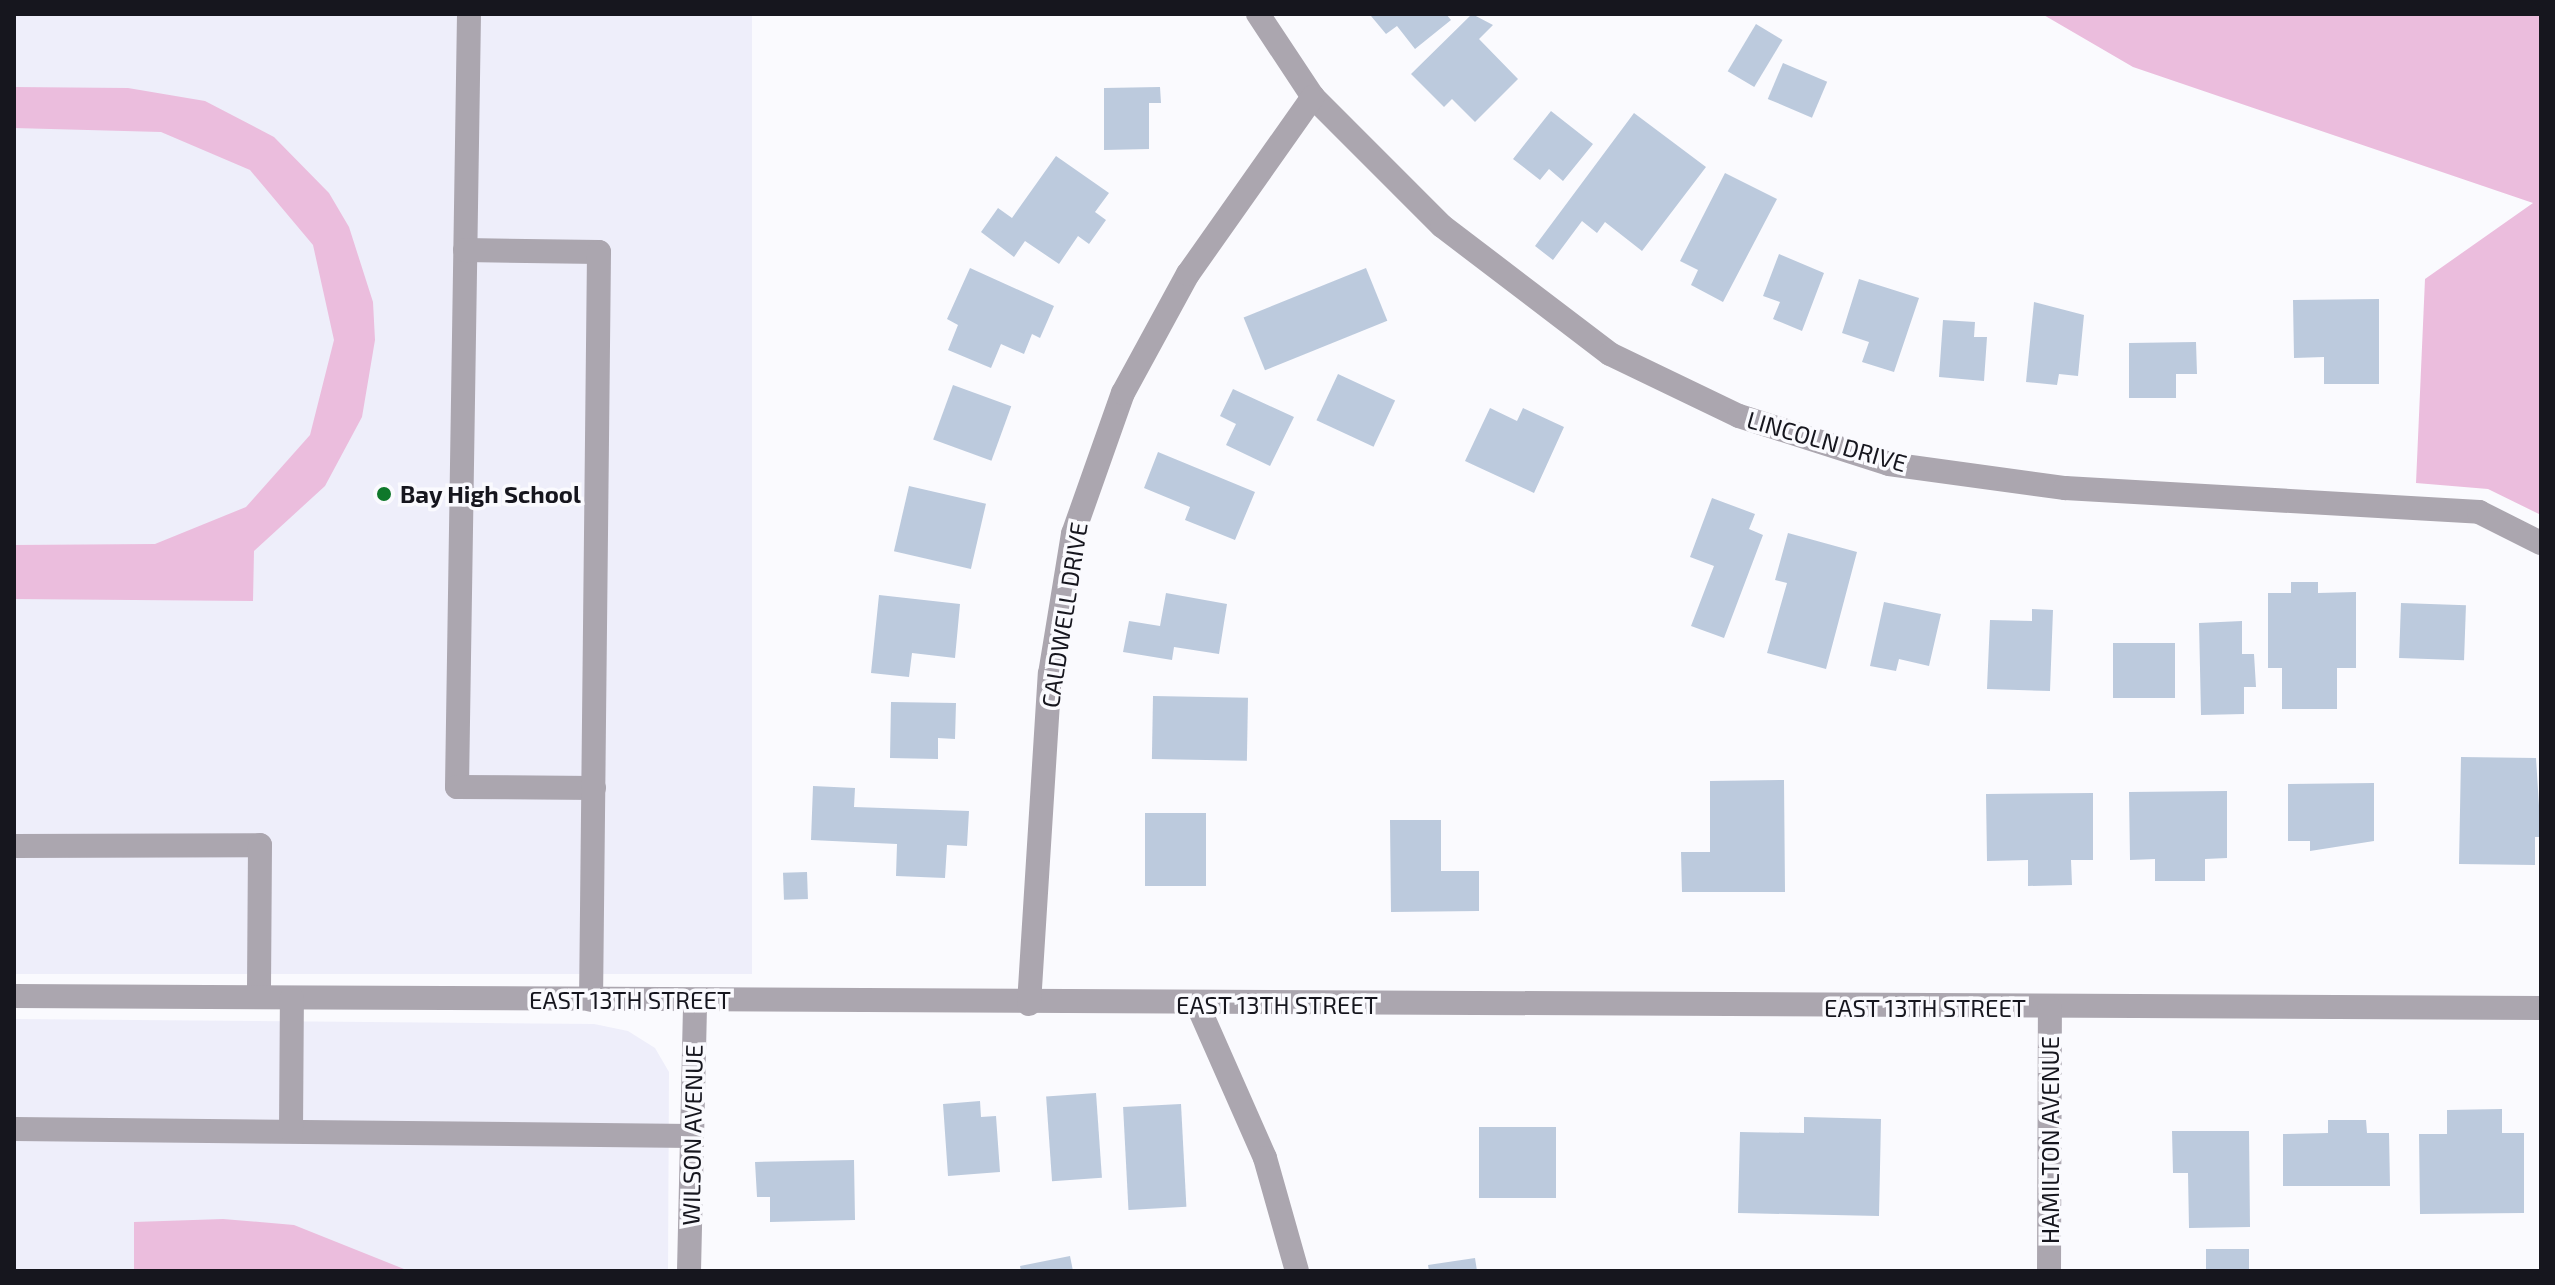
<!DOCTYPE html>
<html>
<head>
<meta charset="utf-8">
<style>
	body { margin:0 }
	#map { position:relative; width:2555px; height:1285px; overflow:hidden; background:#fafafe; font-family:"Exo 2",sans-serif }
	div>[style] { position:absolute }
	.built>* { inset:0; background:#eeeefa; transform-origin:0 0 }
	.green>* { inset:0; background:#ebbddd }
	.building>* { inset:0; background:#bccadd; transform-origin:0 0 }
	.minor>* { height:24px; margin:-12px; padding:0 12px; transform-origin:12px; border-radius:12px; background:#aba6af }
	.dots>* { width:22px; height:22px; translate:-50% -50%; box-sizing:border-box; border:4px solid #fafafe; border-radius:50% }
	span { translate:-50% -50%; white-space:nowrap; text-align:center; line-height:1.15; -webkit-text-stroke:7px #fafafe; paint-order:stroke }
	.street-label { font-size:24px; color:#16161e }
	.poi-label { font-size:24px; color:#16161e; font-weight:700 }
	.left { translate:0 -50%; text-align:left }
	.frame { position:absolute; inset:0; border:16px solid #16161e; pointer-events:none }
</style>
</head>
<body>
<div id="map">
	<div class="built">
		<div style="left:14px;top:14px;width:738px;height:960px"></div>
		<div style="clip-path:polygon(14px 1019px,594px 1024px,628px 1031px,655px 1048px,669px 1072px,668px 1271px,14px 1271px)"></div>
	</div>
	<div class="green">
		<div style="clip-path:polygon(2042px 14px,2541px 14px,2541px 515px,2488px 489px,2416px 483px,2425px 279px,2533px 203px,2133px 67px)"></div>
		<div style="clip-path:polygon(14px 87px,128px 88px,205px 101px,274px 137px,329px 193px,349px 227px,373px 302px,375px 340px,362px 417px,325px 486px,254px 551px,253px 601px,14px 599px,14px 545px,155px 544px,246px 507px,310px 435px,334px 340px,313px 245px,250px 170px,161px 132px,14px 128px)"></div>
		<div style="clip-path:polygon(223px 1219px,294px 1225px,409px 1271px,134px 1271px,134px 1222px)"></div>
	</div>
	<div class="building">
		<div style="clip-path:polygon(1446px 14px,1451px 20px,1415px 49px,1397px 26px,1386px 34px,1371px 16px)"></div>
		<div style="clip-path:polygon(1472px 14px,1493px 25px,1479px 39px,1518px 79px,1475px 122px,1452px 99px,1444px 107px,1411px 74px)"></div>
		<div style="left:1756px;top:24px;width:31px;height:55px;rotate:31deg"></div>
		<div style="left:1783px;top:63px;width:48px;height:39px;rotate:23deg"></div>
		<div style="clip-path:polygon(1160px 87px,1161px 103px,1149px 103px,1149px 149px,1104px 150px,1104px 88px)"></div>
		<div style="clip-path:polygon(1551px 111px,1593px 144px,1563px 181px,1549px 169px,1540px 180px,1513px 159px)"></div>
		<div style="clip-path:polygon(1634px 113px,1706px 167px,1642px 251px,1605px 222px,1597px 233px,1582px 221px,1553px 260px,1535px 246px)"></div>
		<div style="clip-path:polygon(1056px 156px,1109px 193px,1095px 212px,1106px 220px,1089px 244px,1078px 236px,1059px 264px,1025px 241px,1014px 257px,981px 232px,998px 208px,1012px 218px)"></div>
		<div style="clip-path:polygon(1725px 173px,1777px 199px,1723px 302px,1691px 285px,1698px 270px,1680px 261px)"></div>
		<div style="clip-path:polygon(1779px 254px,1824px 273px,1802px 331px,1773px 319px,1780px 302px,1763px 296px)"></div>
		<div style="clip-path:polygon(970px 268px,1054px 306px,1040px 338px,1032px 334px,1024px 354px,1001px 344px,991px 368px,948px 350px,958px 325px,947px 319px)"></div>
		<div style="left:1366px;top:268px;width:57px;height:132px;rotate:68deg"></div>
		<div style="clip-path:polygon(1859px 279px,1919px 298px,1894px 372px,1862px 362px,1869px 342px,1842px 333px)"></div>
		<div style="clip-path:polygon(2379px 299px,2379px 384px,2324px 384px,2324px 357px,2294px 358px,2293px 300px)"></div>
		<div style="clip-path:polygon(2034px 302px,2084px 315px,2078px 376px,2059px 374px,2057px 385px,2026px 382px)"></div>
		<div style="clip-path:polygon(1943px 320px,1975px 322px,1974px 337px,1987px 337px,1984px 381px,1939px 377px)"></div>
		<div style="clip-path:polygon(2196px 342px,2197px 374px,2176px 374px,2176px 398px,2129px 398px,2129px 343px)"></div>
		<div style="left:1338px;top:374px;width:63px;height:51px;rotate:25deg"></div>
		<div style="left:953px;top:385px;width:62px;height:58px;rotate:20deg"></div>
		<div style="clip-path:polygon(1233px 389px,1294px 417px,1270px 466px,1226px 445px,1236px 424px,1220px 416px)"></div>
		<div style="clip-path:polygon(1490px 408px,1517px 421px,1523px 408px,1564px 427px,1534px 493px,1465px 461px)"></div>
		<div style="clip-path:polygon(1158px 452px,1255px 492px,1235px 540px,1185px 520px,1190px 507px,1144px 488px)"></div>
		<div style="left:909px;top:486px;width:79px;height:67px;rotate:13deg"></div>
		<div style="clip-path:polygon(1712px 498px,1755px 514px,1749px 529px,1763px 535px,1724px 638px,1691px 626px,1714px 566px,1690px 557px)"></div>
		<div style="clip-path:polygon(1788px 533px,1857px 552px,1826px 669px,1767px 653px,1787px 583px,1775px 580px)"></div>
		<div style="clip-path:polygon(2291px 582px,2318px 582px,2318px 593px,2356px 592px,2356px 668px,2337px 668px,2337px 709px,2282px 709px,2282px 668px,2268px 668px,2268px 593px,2291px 593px)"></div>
		<div style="clip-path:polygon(1166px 593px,1227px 604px,1219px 654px,1174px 647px,1172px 660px,1123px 652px,1129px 621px,1160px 626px)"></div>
		<div style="clip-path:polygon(879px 595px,960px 604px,955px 658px,912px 653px,909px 677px,871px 673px)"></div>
		<div style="clip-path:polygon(1884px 602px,1941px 614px,1929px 666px,1899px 659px,1896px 671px,1870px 666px)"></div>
		<div style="left:2401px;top:603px;width:65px;height:55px;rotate:2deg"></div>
		<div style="clip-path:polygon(2032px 609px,2053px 610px,2050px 691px,1987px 689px,1990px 620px,2032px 621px)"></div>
		<div style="clip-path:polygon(2242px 621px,2242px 654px,2254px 654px,2256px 687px,2244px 687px,2244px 714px,2201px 715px,2199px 623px)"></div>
		<div style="left:2175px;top:643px;width:55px;height:62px;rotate:90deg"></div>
		<div style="left:1153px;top:696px;width:95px;height:63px;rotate:1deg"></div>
		<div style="clip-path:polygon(891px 702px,956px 703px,955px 739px,938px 738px,938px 759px,890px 758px)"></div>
		<div style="clip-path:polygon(2461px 757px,2536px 758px,2541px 837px,2535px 837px,2535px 865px,2459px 864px)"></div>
		<div style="clip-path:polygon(1784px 780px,1785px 892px,1682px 892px,1681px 852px,1710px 852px,1710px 781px)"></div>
		<div style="clip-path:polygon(2374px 783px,2374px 841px,2310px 851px,2310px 841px,2288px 841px,2288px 784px)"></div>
		<div style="clip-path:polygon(813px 786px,855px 788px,854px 807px,969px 811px,967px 846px,947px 845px,945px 878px,896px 876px,897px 844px,811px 840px)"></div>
		<div style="clip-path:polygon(2227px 791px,2227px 858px,2205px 859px,2205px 881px,2155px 881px,2155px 859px,2130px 860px,2129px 792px)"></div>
		<div style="clip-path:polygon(2093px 793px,2093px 860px,2071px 860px,2072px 885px,2028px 886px,2028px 860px,1987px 861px,1986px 794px)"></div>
		<div style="left:1145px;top:813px;width:61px;height:73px"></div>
		<div style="clip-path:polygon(1390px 820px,1441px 820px,1441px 871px,1479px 871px,1479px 911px,1391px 912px)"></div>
		<div style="left:807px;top:872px;width:27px;height:24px;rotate:88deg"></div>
		<div style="left:1096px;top:1093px;width:85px;height:50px;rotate:86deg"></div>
		<div style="clip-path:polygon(980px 1101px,981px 1117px,996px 1116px,1000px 1172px,948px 1176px,943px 1104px)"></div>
		<div style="left:1181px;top:1104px;width:103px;height:58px;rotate:87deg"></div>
		<div style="clip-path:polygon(2502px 1109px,2502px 1133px,2524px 1133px,2524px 1213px,2420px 1214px,2419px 1134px,2447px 1134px,2447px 1110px)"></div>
		<div style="clip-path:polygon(1804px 1117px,1881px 1119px,1879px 1216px,1738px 1213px,1740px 1132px,1804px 1133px)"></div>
		<div style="clip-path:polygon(2328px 1120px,2366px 1120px,2367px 1133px,2389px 1133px,2390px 1186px,2283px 1186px,2283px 1134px,2328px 1133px)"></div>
		<div style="left:1479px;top:1127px;width:77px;height:71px"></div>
		<div style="clip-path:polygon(2172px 1131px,2249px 1131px,2250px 1227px,2189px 1228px,2188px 1173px,2173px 1173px)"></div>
		<div style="clip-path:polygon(854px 1160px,855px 1220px,770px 1222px,770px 1197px,757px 1197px,755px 1162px)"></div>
		<div style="left:2249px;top:1249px;width:22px;height:43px;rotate:90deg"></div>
		<div style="clip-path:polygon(1070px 1256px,1073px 1271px,1021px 1271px,1020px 1266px)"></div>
		<div style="clip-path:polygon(1475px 1258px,1477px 1271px,1429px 1271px,1428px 1265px)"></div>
	</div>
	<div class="minor">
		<div style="left:469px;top:14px;width:773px;rotate:90.89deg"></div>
		<div style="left:457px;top:787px;width:137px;rotate:0.4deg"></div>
		<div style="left:1258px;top:14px;width:100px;rotate:56.5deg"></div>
		<div style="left:1313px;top:97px;width:182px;rotate:45deg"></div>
		<div style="left:1442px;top:226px;width:211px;rotate:37.3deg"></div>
		<div style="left:1610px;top:354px;width:143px;rotate:25.7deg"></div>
		<div style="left:1739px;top:416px;width:157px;rotate:17.7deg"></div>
		<div style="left:1889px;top:464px;width:178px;rotate:7.8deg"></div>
		<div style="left:2065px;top:488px;width:415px;rotate:3.3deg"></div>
		<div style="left:2479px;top:512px;width:69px;rotate:26.6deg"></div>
		<div style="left:465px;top:250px;width:134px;rotate:0.9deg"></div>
		<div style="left:599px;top:252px;width:748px;rotate:90.61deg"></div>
		<div style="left:14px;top:846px;width:246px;rotate:-0.2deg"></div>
		<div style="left:260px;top:845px;width:152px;rotate:90.4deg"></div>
		<div style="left:14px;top:996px;width:2527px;rotate:0.27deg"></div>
		<div style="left:1029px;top:1004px;width:331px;rotate:-86.4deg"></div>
		<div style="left:1050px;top:674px;width:142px;rotate:-80.7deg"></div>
		<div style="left:1073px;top:534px;width:150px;rotate:-70.5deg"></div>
		<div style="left:1123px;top:393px;width:136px;rotate:-61.4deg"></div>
		<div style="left:1188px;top:274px;width:217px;rotate:-54.8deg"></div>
		<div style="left:1198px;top:1006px;width:166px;rotate:66.2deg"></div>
		<div style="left:1265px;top:1158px;width:117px;rotate:74.2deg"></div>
		<div style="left:14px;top:1129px;width:678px;rotate:0.59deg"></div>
		<div style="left:291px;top:1130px;width:132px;rotate:-89.6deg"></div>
		<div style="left:689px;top:1271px;width:271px;rotate:-88.7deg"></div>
		<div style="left:2049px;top:1271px;width:263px;rotate:-89.8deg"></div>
	</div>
	<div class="dots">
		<div style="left:384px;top:494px;background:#0f782b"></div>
	</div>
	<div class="street-label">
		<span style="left:1827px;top:441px;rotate:16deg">LINCOLN DRIVE</span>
		<span style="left:1064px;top:615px;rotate:-81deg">CALDWELL DRIVE</span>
		<span style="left:630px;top:1000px">EAST 13TH STREET</span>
		<span style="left:1277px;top:1005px">EAST 13TH STREET</span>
		<span style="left:1925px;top:1008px">EAST 13TH STREET</span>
		<span style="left:692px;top:1135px;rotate:-89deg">WILSON AVENUE</span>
		<span style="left:2050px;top:1140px;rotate:-90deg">HAMILTON AVENUE</span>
	</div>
	<div class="poi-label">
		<span class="left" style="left:400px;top:494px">Bay High School</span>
	</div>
	<div class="frame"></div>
</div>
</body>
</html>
